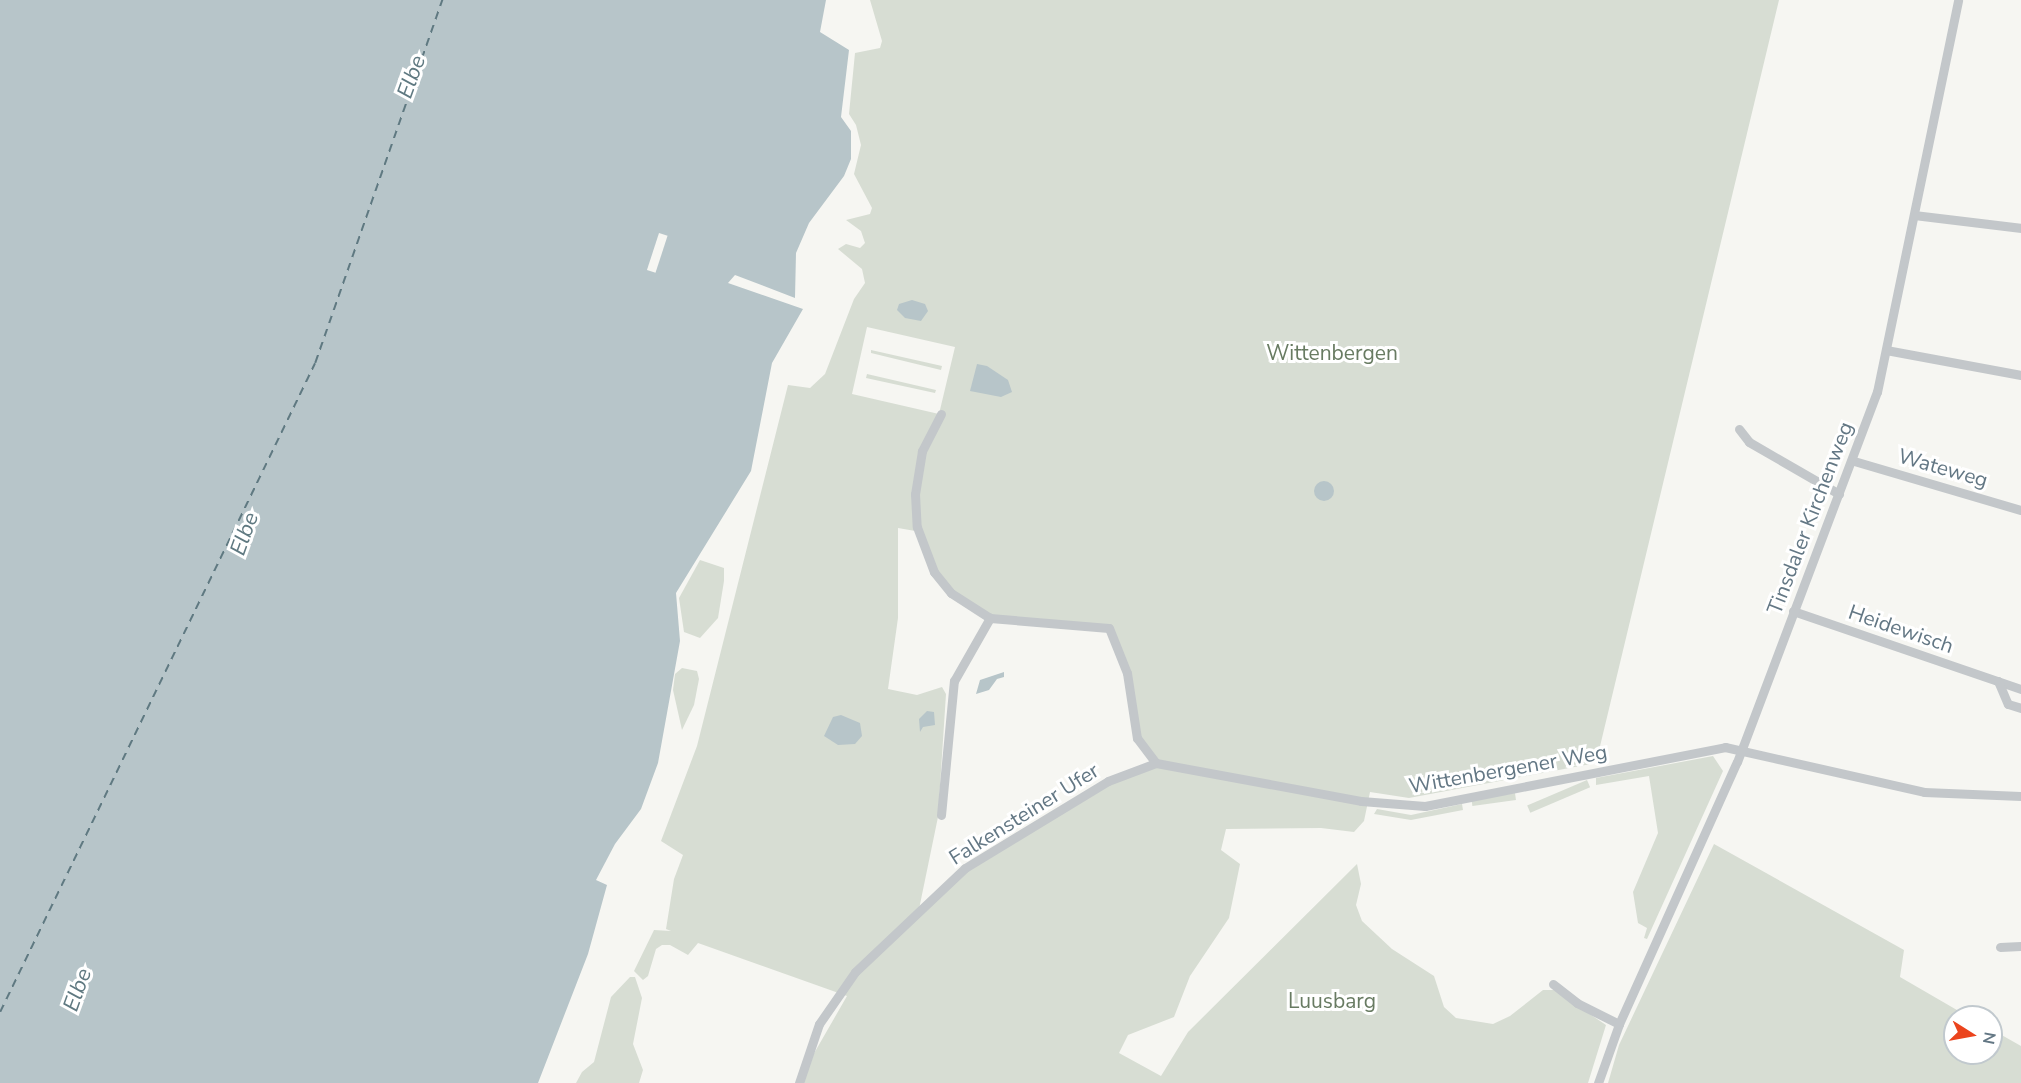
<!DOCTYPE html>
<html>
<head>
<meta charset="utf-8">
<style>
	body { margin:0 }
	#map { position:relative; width:2021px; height:1083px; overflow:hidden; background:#f6f6f2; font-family:"Nunito Sans",sans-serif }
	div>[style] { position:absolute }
	.green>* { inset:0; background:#d7ddd3; transform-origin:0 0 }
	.water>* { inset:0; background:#b7c5c9 }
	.round { border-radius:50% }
	.pier>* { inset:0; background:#f6f6f2; transform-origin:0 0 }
	.ferry>* { height:1.5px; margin-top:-0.75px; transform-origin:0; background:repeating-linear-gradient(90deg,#5f7981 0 8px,transparent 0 14px) }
	.minor>* { height:9px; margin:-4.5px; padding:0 4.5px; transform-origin:4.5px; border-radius:4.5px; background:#c3c7ca }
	span { translate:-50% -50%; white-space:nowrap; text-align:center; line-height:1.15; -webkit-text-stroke:6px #fff; paint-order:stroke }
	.park-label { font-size:21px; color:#687b62 }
	.street-label { font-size:21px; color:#637784 }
	.water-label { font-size:22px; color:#5f7981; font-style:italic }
	.north { position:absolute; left:1943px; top:1005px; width:60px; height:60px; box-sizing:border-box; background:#fff; border:2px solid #c1c9ce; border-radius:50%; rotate:101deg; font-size:16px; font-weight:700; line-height:24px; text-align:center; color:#637784 }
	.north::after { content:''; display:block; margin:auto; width:21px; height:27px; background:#eb441d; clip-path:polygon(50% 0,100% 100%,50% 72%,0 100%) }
</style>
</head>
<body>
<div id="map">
	<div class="green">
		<div style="clip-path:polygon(evenodd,870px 0,1779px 0,1596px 763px,1409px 798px,1370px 792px,1364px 821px,1354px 832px,1321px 828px,1226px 829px,1221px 850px,1240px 864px,1229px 918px,1190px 976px,1174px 1017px,1128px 1035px,1119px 1053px,1161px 1076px,1188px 1032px,1357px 864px,1361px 884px,1356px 905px,1362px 921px,1392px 949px,1434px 976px,1444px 1007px,1456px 1018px,1493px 1024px,1510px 1016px,1543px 990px,1554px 990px,1606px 1025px,1588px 1083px,797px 1083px,847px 996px,698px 943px,688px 955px,670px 945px,662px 945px,656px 949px,648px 976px,643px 980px,634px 971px,654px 930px,671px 931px,666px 929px,674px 879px,683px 855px,661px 841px,697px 746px,788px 385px,810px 388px,825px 374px,854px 299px,865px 283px,862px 269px,838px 249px,846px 244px,860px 248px,865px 243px,861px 231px,846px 220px,870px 214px,872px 208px,854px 174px,861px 145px,856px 125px,849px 114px,855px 53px,880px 48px,882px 41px,870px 0,867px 327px,955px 347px,939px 414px,852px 394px,867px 327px,870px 0,898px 528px,921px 532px,933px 566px,955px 593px,987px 615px,1107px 625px,1130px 672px,1138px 738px,1158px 765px,1108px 784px,972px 864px,918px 914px,938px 817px,946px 694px,942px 687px,917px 695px,888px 689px,898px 618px,898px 528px)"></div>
		<div style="clip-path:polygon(871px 350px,942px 366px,941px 370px,871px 353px)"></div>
		<div style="clip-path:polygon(867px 374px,936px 390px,935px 393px,866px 378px)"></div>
		<div style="clip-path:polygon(700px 560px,724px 568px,724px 581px,718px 618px,700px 638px,684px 632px,679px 598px)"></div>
		<div style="clip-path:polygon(682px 668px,697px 671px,699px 679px,694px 705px,682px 730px,673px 690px,675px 674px)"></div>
		<div style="clip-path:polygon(1713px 756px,1723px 771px,1647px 939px,1644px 938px,1647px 928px,1638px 923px,1633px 892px,1658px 833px,1649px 776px,1596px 785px,1596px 778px)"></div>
		<div style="left:1587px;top:780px;width:8px;height:65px;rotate:67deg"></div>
		<div style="left:1515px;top:793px;width:7px;height:44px;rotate:82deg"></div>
		<div style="clip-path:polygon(1462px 804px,1463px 810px,1411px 820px,1374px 814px,1377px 809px,1411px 815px)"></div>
		<div style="clip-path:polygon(1714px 844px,1904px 950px,1900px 977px,1969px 1017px,1955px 1017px,1955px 1053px,1991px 1053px,1991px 1029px,2021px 1046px,2021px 1083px,1608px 1083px,1619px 1045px)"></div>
		<div style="clip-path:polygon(630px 977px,635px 977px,642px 998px,633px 1044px,643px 1070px,639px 1083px,576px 1083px,582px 1072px,594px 1062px,611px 997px)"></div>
	</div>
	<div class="water">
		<div style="clip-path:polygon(0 0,826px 0,820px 32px,849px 50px,841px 117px,851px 131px,851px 159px,844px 176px,809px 223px,796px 253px,795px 298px,735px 275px,728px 283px,803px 309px,772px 363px,751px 471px,676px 593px,680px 641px,658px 763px,641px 809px,615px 844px,596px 880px,607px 885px,588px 954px,538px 1083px,0 1083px)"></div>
		<div style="clip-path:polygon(912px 300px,925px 304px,928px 311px,921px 321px,905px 318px,897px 310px,899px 304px)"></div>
		<div style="clip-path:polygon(977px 364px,987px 366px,1008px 380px,1012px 392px,1001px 397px,970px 391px)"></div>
		<div class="round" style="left:1314px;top:481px;width:20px;height:20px"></div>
		<div style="clip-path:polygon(1004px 672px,1004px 677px,997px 679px,989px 690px,976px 694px,980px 680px)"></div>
		<div style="clip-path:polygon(927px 711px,934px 712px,935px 725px,923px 727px,920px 732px,919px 719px)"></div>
		<div style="clip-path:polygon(841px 715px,860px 723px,862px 736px,855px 744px,838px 745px,824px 736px,833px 717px)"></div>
	</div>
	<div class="pier">
		<div style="left:659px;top:233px;width:9px;height:39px;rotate:18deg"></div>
	</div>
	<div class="ferry">
		<div style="left:0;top:1012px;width:721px;rotate:-64.11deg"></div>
		<div style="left:315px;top:363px;width:385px;rotate:-70.7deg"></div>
	</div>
	<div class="minor">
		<div style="left:1914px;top:215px;width:108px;rotate:6.9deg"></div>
		<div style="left:1886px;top:350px;width:137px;rotate:10.5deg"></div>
		<div style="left:941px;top:414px;width:42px;rotate:117.2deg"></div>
		<div style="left:922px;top:451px;width:44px;rotate:99.2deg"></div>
		<div style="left:915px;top:494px;width:33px;rotate:87deg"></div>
		<div style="left:917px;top:527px;width:48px;rotate:69.3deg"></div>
		<div style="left:934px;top:572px;width:27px;rotate:51deg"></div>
		<div style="left:951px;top:593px;width:46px;rotate:32.7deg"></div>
		<div style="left:990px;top:618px;width:119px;rotate:4.8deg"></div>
		<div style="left:1109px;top:628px;width:48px;rotate:68.2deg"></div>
		<div style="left:1127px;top:673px;width:66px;rotate:81.3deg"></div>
		<div style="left:1137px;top:738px;width:31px;rotate:53deg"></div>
		<div style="left:1156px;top:763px;width:208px;rotate:10.5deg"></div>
		<div style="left:1361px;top:801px;width:64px;rotate:4.5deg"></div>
		<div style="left:1425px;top:806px;width:306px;rotate:-11.1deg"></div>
		<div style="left:1725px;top:747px;width:204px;rotate:12.7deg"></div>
		<div style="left:1924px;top:792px;width:97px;rotate:2.4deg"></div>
		<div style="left:1739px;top:429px;width:16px;rotate:52deg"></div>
		<div style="left:1749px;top:442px;width:104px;rotate:30deg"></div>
		<div style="left:1854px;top:461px;width:174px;rotate:16.4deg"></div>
		<div style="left:1793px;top:611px;width:241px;rotate:18.9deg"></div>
		<div style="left:1998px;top:681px;width:25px;rotate:67deg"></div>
		<div style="left:2008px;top:704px;width:14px;rotate:17deg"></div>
		<div style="left:941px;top:815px;width:135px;rotate:-84.5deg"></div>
		<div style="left:954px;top:681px;width:73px;rotate:-60.3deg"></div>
		<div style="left:2000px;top:947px;width:21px;rotate:-3deg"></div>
		<div style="left:1553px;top:984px;width:31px;rotate:38deg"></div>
		<div style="left:1577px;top:1003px;width:47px;rotate:26.6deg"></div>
		<div style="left:799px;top:1083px;width:62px;rotate:-71.3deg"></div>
		<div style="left:819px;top:1024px;width:63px;rotate:-55.3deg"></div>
		<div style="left:855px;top:972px;width:151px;rotate:-43.4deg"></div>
		<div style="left:965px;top:868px;width:167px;rotate:-31.3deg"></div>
		<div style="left:1108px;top:781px;width:51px;rotate:-20.6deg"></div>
		<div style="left:1598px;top:1083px;width:63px;rotate:-70.4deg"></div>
		<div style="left:1619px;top:1024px;width:287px;rotate:-65.8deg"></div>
		<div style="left:1737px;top:762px;width:396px;rotate:-69.3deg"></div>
		<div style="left:1877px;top:392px;width:400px;rotate:-78.3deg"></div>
	</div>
	<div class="park-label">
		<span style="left:1332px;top:353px">Wittenbergen</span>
		<span style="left:1332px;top:1001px">Luusbarg</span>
	</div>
	<div class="street-label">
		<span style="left:1943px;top:468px;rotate:16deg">Wateweg</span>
		<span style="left:1810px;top:518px;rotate:-69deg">Tinsdaler Kirchenweg</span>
		<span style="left:1901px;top:629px;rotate:19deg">Heidewisch</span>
		<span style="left:1508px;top:769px;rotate:-10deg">Wittenbergener Weg</span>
		<span style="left:1024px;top:814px;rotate:-32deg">Falkensteiner Ufer</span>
	</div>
	<div class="water-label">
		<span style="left:412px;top:77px;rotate:-70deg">Elbe</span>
		<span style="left:245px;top:534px;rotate:-70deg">Elbe</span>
		<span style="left:78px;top:990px;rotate:-70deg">Elbe</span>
	</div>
	<div class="north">N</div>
</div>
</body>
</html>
